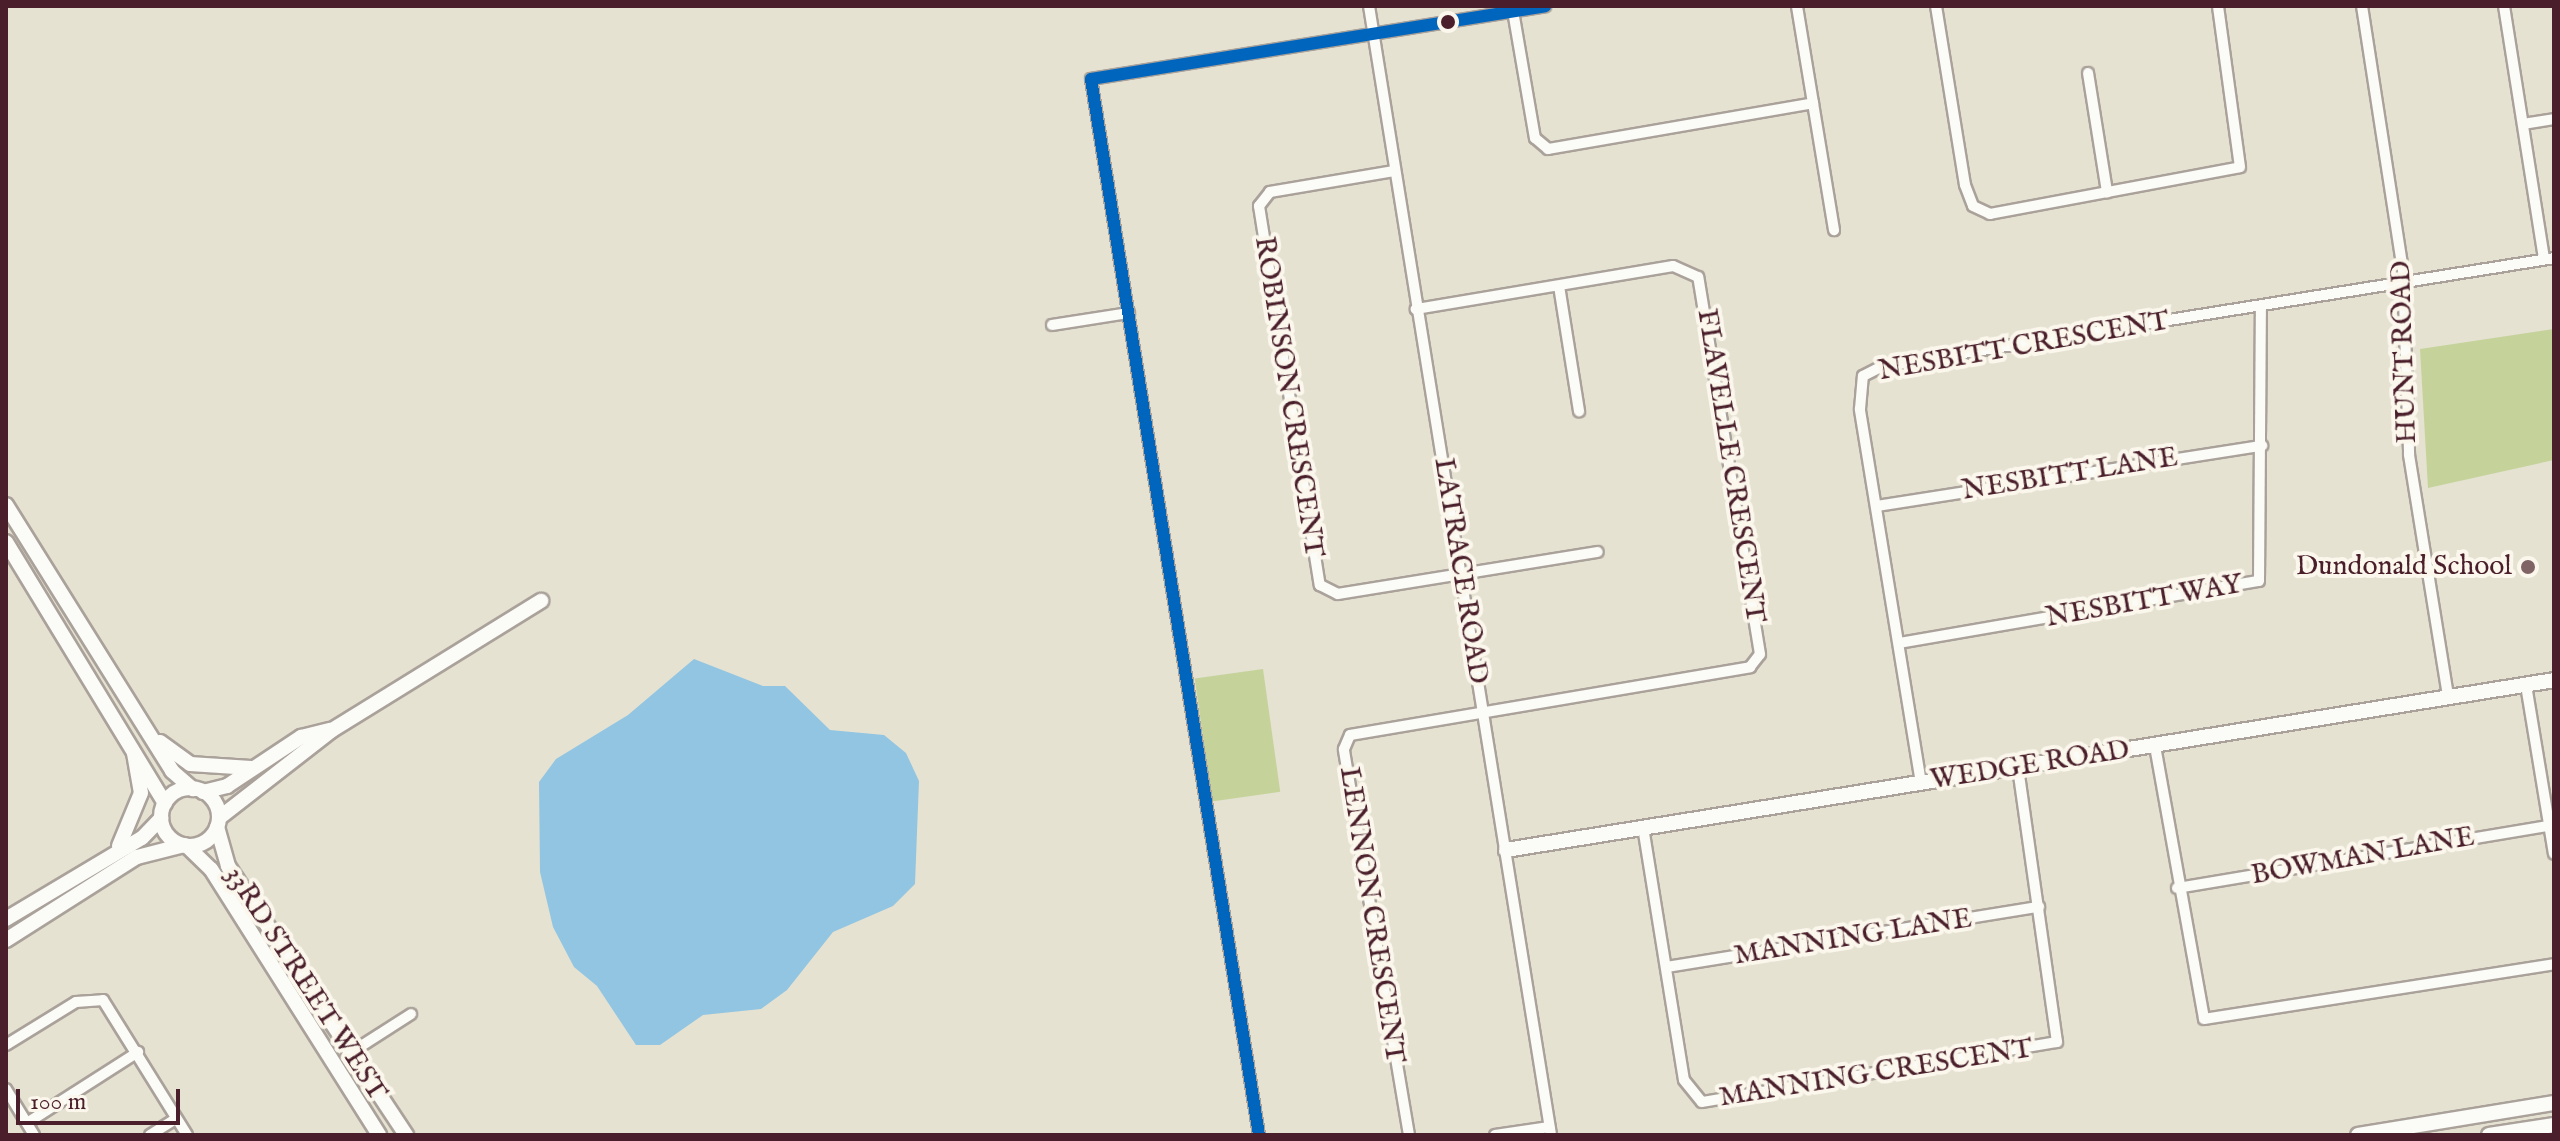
<!DOCTYPE html>
<html>
<head>
<meta charset="utf-8">
<style>
	body { margin:0 }
	#map { position:relative; width:2560px; height:1141px; overflow:hidden; background:#e5e2d2; font-family:"IM FELL English",serif }
	div>[style] { position:absolute }
	.green>* { inset:0; background:#c5d39b; transform-origin:0 0 }
	.water>* { inset:0; background:#92c5e1 }
	.roads { filter:drop-shadow(2px 0 #aaa29a) drop-shadow(-2px 0 #aaa29a) drop-shadow(0 2px #aaa29a) drop-shadow(0 -2px #aaa29a) }
	.street>* { height:10px; margin:-5px; padding:0 5px; transform-origin:5px; border-radius:5px; background:#fbfbf8 }
	.secondary>* { height:14px; margin:-7px; padding:0 7px; transform-origin:7px; border-radius:7px; background:#fbfbf8 }
	.secondary>.ring { margin:-7px; padding:0; box-sizing:content-box; background:none; border:14px solid #fbfbf8; border-radius:50% }
	.bus-1>* { height:12px; margin:-6px; padding:0 6px; transform-origin:6px; border-radius:6px; background:#0065bd }
	.dots>* { width:22px; height:22px; translate:-50% -50%; box-sizing:border-box; border:4px solid #fbf7ec; border-radius:50% }
	span { translate:-50% -50%; white-space:nowrap; text-align:center; line-height:1.15; -webkit-text-stroke:8px #fbf7ec; paint-order:stroke }
	.street-label { font-size:28px; color:#4a1f2b }
	.poi-label { font-size:28px; color:#4a1f2b }
	.right { translate:-100% -50%; text-align:right }
	.frame { position:absolute; inset:0; border:8px solid #4a1f2b; pointer-events:none }
	.scale { position:absolute; left:16px; top:1089px; width:164px; height:36px; box-sizing:border-box; border:4px solid #4a1f2b; border-top:0; padding-left:10px; font-size:24px; line-height:28px; white-space:nowrap; color:#4a1f2b; -webkit-text-stroke:6px #fbf7ec; paint-order:stroke }
</style>
</head>
<body>
<div id="map">
	<div class="green">
		<div style="clip-path:polygon(2554px 329px,2554px 460px,2428px 488px,2420px 349px)"></div>
		<div style="left:1263px;top:669px;width:124px;height:69px;rotate:82deg"></div>
	</div>
	<div class="water">
		<div style="clip-path:polygon(694px 659px,763px 686px,785px 686px,830px 730px,884px 735px,906px 753px,919px 781px,915px 884px,893px 906px,833px 932px,787px 990px,761px 1009px,703px 1015px,660px 1045px,636px 1045px,597px 986px,574px 967px,553px 927px,540px 872px,539px 782px,556px 759px,628px 715px)"></div>
	</div>
	<div class="roads">
		<div class="street">
			<div style="left:1369px;top:6px;width:1144px;rotate:80.84deg"></div>
			<div style="left:1936px;top:6px;width:181px;rotate:80.8deg"></div>
			<div style="left:1965px;top:185px;width:22px;rotate:69deg"></div>
			<div style="left:1973px;top:206px;width:19px;rotate:25deg"></div>
			<div style="left:1990px;top:214px;width:254px;rotate:-10.6deg"></div>
			<div style="left:2240px;top:167px;width:162px;rotate:-97.8deg"></div>
			<div style="left:2362px;top:6px;width:267px;rotate:81.2deg"></div>
			<div style="left:2403px;top:270px;width:185px;rotate:88.1deg"></div>
			<div style="left:2409px;top:455px;width:245px;rotate:80.8deg"></div>
			<div style="left:2504px;top:6px;width:256px;rotate:81deg"></div>
			<div style="left:1513px;top:11px;width:129px;rotate:80.2deg"></div>
			<div style="left:1535px;top:138px;width:17px;rotate:40deg"></div>
			<div style="left:1548px;top:149px;width:269px;rotate:-9.8deg"></div>
			<div style="left:1813px;top:103px;width:98px;rotate:-99.4deg"></div>
			<div style="left:2088px;top:73px;width:121px;rotate:80.9deg"></div>
			<div style="left:1813px;top:103px;width:129px;rotate:80.6deg"></div>
			<div style="left:2523px;top:124px;width:31px;rotate:-9deg"></div>
			<div style="left:1394px;top:171px;width:126px;rotate:170.4deg"></div>
			<div style="left:1270px;top:192px;width:18px;rotate:128deg"></div>
			<div style="left:1259px;top:206px;width:384px;rotate:80.9deg"></div>
			<div style="left:1320px;top:585px;width:20px;rotate:27deg"></div>
			<div style="left:1338px;top:594px;width:263px;rotate:-9.2deg"></div>
			<div style="left:1559px;top:286px;width:127px;rotate:80.9deg"></div>
			<div style="left:1052px;top:325px;width:78px;rotate:-8.9deg"></div>
			<div style="left:1877px;top:506px;width:390px;rotate:-8.9deg"></div>
			<div style="left:1899px;top:643px;width:365px;rotate:-9.8deg"></div>
			<div style="left:2259px;top:581px;width:275px;rotate:-89.6deg"></div>
			<div style="left:2526px;top:685px;width:171px;rotate:80.6deg"></div>
			<div style="left:2155px;top:746px;width:277px;rotate:79.8deg"></div>
			<div style="left:2204px;top:1019px;width:354px;rotate:-8.9deg"></div>
			<div style="left:1921px;top:783px;width:379px;rotate:-99.3deg"></div>
			<div style="left:1860px;top:409px;width:33px;rotate:-85deg"></div>
			<div style="left:1863px;top:376px;width:22px;rotate:-27deg"></div>
			<div style="left:1883px;top:366px;width:680px;rotate:-9.14deg"></div>
			<div style="left:1643px;top:827px;width:256px;rotate:80.8deg"></div>
			<div style="left:1684px;top:1080px;width:28px;rotate:51deg"></div>
			<div style="left:1702px;top:1102px;width:360px;rotate:-9.6deg"></div>
			<div style="left:2057px;top:1042px;width:277px;rotate:-98.1deg"></div>
			<div style="left:2177px;top:888px;width:382px;rotate:-9.5deg"></div>
			<div style="left:1667px;top:967px;width:377px;rotate:-9.2deg"></div>
			<div style="left:6px;top:1045px;width:82px;rotate:-31.6deg"></div>
			<div style="left:76px;top:1002px;width:27px;rotate:-4deg"></div>
			<div style="left:103px;top:1000px;width:159px;rotate:58.1deg"></div>
			<div style="left:347px;top:1055px;width:76px;rotate:-32.6deg"></div>
			<div style="left:6px;top:1089px;width:54px;rotate:58.7deg"></div>
			<div style="left:27px;top:1123px;width:132px;rotate:-32.6deg"></div>
			<div style="left:150px;top:1135px;width:31px;rotate:-32deg"></div>
			<div style="left:1259px;top:1135px;width:1069px;rotate:-99.04deg"></div>
			<div style="left:1091px;top:79px;width:460px;rotate:-9.1deg"></div>
			<div style="left:1409px;top:1135px;width:391px;rotate:-99.6deg"></div>
			<div style="left:1344px;top:749px;width:15px;rotate:-67deg"></div>
			<div style="left:1350px;top:735px;width:406px;rotate:-9.6deg"></div>
			<div style="left:1750px;top:667px;width:16px;rotate:-52deg"></div>
			<div style="left:1760px;top:654px;width:382px;rotate:-99.3deg"></div>
			<div style="left:1698px;top:277px;width:27px;rotate:-156deg"></div>
			<div style="left:1673px;top:266px;width:261px;rotate:170.5deg"></div>
			<div style="left:1495px;top:1135px;width:55px;rotate:-8.4deg"></div>
		</div>
		<div class="secondary">
			<div style="left:6px;top:505px;width:314px;rotate:58deg"></div>
			<div style="left:172px;top:771px;width:28px;rotate:41deg"></div>
			<div style="left:6px;top:542px;width:306px;rotate:58.7deg"></div>
			<div style="left:160px;top:742px;width:37px;rotate:36deg"></div>
			<div style="left:190px;top:764px;width:61px;rotate:3.8deg"></div>
			<div class="ring" style="left:161px;top:788px;width:44px;height:44px"></div>
			<div style="left:203px;top:792px;width:25px;rotate:-14deg"></div>
			<div style="left:227px;top:786px;width:89px;rotate:-33.5deg"></div>
			<div style="left:301px;top:737px;width:30px;rotate:-14deg"></div>
			<div style="left:219px;top:818px;width:143px;rotate:-37.9deg"></div>
			<div style="left:332px;top:730px;width:246px;rotate:-31.7deg"></div>
			<div style="left:217px;top:827px;width:41px;rotate:74.2deg"></div>
			<div style="left:228px;top:866px;width:323px;rotate:56.5deg"></div>
			<div style="left:119px;top:846px;width:57px;rotate:-67.5deg"></div>
			<div style="left:141px;top:793px;width:40px;rotate:-100deg"></div>
			<div style="left:187px;top:846px;width:33px;rotate:44deg"></div>
			<div style="left:211px;top:869px;width:315px;rotate:57.7deg"></div>
			<div style="left:1506px;top:850px;width:1062px;rotate:-9.21deg"></div>
			<div style="left:6px;top:919px;width:158px;rotate:-30.8deg"></div>
			<div style="left:142px;top:838px;width:28px;rotate:-46deg"></div>
			<div style="left:6px;top:940px;width:155px;rotate:-32.4deg"></div>
			<div style="left:137px;top:857px;width:49px;rotate:-14.3deg"></div>
			<div style="left:2358px;top:1135px;width:199px;rotate:-9.3deg"></div>
			<div style="left:2489px;top:1135px;width:66px;rotate:-8.7deg"></div>
		</div>
	</div>
	<div class="bus-1">
		<div style="left:1259px;top:1135px;width:1069px;rotate:-99.04deg"></div>
		<div style="left:1091px;top:79px;width:460px;rotate:-9.1deg"></div>
	</div>
	<div class="dots">
		<div style="left:1448px;top:22px;background:#4a1f2b"></div>
		<div style="left:2528px;top:567px;background:#806365"></div>
	</div>
	<div class="street-label">
		<span style="left:2024px;top:347px;rotate:-10deg">NESBITT CRESCENT</span>
		<span style="left:2405px;top:352px;rotate:-92deg">HUNT ROAD</span>
		<span style="left:1288px;top:397px;rotate:81deg">ROBINSON CRESCENT</span>
		<span style="left:1730px;top:466px;rotate:81deg">FLAVELLE CRESCENT</span>
		<span style="left:2070px;top:475px;rotate:-9deg">NESBITT LANE</span>
		<span style="left:1460px;top:571px;rotate:81deg">LATRACE ROAD</span>
		<span style="left:2144px;top:602px;rotate:-10deg">NESBITT WAY</span>
		<span style="left:2030px;top:766px;rotate:-9deg">WEDGE ROAD</span>
		<span style="left:2363px;top:857px;rotate:-10deg">BOWMAN LANE</span>
		<span style="left:1371px;top:915px;rotate:81deg">LENNON CRESCENT</span>
		<span style="left:1853px;top:938px;rotate:-9deg">MANNING LANE</span>
		<span style="left:305px;top:984px;rotate:57deg">33RD STREET WEST</span>
		<span style="left:1876px;top:1074px;rotate:-9deg">MANNING CRESCENT</span>
	</div>
	<div class="poi-label">
		<span class="right" style="left:2512px;top:567px">Dundonald School</span>
	</div>
	<div class="frame"></div>
	<div class="scale">100 m</div>
</div>
</body>
</html>
